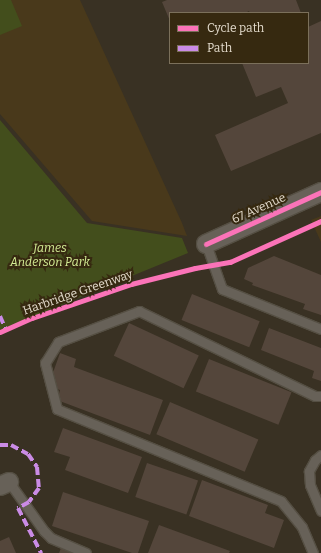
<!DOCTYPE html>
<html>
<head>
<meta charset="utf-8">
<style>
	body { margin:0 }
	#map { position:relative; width:321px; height:553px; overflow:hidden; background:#393123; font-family:Bitter,serif }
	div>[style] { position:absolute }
	.built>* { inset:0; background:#49391b }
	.green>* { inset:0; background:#434e1c }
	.building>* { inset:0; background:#54463b; transform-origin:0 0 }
	.roads { filter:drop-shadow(1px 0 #554f43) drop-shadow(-1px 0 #554f43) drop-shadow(0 1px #554f43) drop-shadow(0 -1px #554f43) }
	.lane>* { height:9px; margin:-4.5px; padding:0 4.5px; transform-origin:4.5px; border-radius:4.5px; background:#676158 }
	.street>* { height:18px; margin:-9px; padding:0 9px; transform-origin:9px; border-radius:9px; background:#676158 }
	.quiet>* { height:4px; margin-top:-2px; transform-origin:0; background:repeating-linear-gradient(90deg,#ca8be6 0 8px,transparent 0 12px) }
	.cycleway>* { height:5px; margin:-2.5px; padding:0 2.5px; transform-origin:2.5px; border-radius:2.5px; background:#fb73b8 }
	span { translate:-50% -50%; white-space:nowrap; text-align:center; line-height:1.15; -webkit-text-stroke:4px #362910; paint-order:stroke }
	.street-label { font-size:12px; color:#e3dbcc }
	.park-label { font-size:12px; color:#d4ed95; font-style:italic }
	.legend { position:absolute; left:169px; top:12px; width:140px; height:52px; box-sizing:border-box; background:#362910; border:1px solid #7b705b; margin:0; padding:5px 7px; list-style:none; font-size:12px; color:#e3dbcc }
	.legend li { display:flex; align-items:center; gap:8px; height:20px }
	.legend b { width:20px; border:1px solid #7b705b }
</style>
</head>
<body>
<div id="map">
	<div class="built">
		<div style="clip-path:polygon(0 0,80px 0,182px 223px,187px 236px,92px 221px,0 114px)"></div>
		<div style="clip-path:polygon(321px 216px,321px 242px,311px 220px)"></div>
	</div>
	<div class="green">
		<div style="clip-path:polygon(0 0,11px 0,22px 26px,0 35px)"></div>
		<div style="clip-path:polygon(0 120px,87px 223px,182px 238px,188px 253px,0 330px)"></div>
	</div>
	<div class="building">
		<div style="clip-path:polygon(167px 0,296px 0,301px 13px,250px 13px,249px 11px,245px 13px,170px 13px,170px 21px,162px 2px)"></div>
		<div style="clip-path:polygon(321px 21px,321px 133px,231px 171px,215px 135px,288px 103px,281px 87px,256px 97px,242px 63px,308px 63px,308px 27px)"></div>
		<div style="clip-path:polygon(274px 256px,321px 275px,321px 315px,303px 309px,305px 304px,252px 285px,253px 283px,244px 279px,248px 268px)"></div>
		<div style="left:192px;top:294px;width:73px;height:28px;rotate:22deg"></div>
		<div style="left:129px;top:323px;width:77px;height:36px;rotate:25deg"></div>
		<div style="clip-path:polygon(269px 328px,321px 348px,321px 381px,312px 378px,314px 371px,261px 350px)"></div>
		<div style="clip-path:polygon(60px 353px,76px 359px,74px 367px,163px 400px,150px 435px,57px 400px,60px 390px,54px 388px,56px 382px,50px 381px)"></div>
		<div style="left:209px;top:359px;width:89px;height:35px;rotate:22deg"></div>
		<div style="left:170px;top:402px;width:96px;height:35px;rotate:23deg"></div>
		<div style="clip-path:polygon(63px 428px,142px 457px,128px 493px,65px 470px,70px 457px,54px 452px)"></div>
		<div style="left:147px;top:463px;width:54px;height:36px;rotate:19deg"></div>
		<div style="clip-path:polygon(202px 480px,268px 505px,265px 513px,284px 520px,274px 548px,189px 516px)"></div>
		<div style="clip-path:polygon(63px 492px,149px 521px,138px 553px,132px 553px,52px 526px)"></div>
		<div style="clip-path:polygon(159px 525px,230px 551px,229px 553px,148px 553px)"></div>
		<div style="clip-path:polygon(9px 537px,16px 553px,0 553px,0 541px)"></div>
		<div style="clip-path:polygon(61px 548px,72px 553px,59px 553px)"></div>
	</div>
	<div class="roads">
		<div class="lane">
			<div style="left:206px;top:244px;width:48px;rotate:70.4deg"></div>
			<div style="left:222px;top:289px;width:107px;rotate:22deg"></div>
			<div style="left:321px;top:455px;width:8px;rotate:140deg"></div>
			<div style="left:315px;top:460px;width:13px;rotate:119deg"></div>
			<div style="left:309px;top:471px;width:14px;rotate:86deg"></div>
			<div style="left:310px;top:485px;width:28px;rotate:67deg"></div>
			<div style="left:9px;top:482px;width:60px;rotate:54.5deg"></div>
			<div style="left:44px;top:531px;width:10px;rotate:45deg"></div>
			<div style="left:51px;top:538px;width:38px;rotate:23deg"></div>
			<div style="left:313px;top:553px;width:28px;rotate:-113deg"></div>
			<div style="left:302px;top:527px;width:33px;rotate:-129deg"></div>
			<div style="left:281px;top:501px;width:242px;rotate:-157.7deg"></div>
			<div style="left:57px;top:409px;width:48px;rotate:-104.6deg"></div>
			<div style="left:45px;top:363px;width:25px;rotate:-58deg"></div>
			<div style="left:58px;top:342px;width:87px;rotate:-20.9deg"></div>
			<div style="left:139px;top:311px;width:195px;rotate:25.8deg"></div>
			<div style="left:315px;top:396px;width:6px"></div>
		</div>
		<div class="street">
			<div style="left:206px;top:244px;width:126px;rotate:-24.3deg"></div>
			<div style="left:0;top:486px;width:10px;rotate:-24deg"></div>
		</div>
	</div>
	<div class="quiet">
		<div style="left:0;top:316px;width:15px;rotate:67deg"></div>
		<div style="left:0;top:445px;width:11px"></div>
		<div style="left:11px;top:445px;width:19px;rotate:28deg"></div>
		<div style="left:28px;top:454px;width:16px;rotate:55deg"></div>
		<div style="left:37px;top:467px;width:21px;rotate:85deg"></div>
		<div style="left:39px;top:488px;width:17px;rotate:126deg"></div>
		<div style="left:29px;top:502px;width:13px;rotate:151deg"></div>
		<div style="left:18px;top:508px;width:51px;rotate:62.9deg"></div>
	</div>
	<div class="cycleway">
		<div style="left:206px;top:244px;width:126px;rotate:-24.3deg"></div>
		<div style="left:0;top:332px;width:35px;rotate:-24deg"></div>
		<div style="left:32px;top:318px;width:105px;rotate:-19deg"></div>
		<div style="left:131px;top:284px;width:66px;rotate:-14deg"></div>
		<div style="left:195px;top:268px;width:36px;rotate:-10deg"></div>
		<div style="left:230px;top:262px;width:100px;rotate:-24.3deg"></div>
	</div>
	<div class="street-label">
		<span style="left:259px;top:209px;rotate:-24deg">67 Avenue</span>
		<span style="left:78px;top:293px;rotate:-19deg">Harbridge Greenway</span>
	</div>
	<div class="park-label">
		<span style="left:50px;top:256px">James<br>Anderson Park</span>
	</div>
	<ul class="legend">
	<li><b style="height:5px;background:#fb73b8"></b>Cycle path</li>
	<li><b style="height:5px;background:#ca8be6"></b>Path</li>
	</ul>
</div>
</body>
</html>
